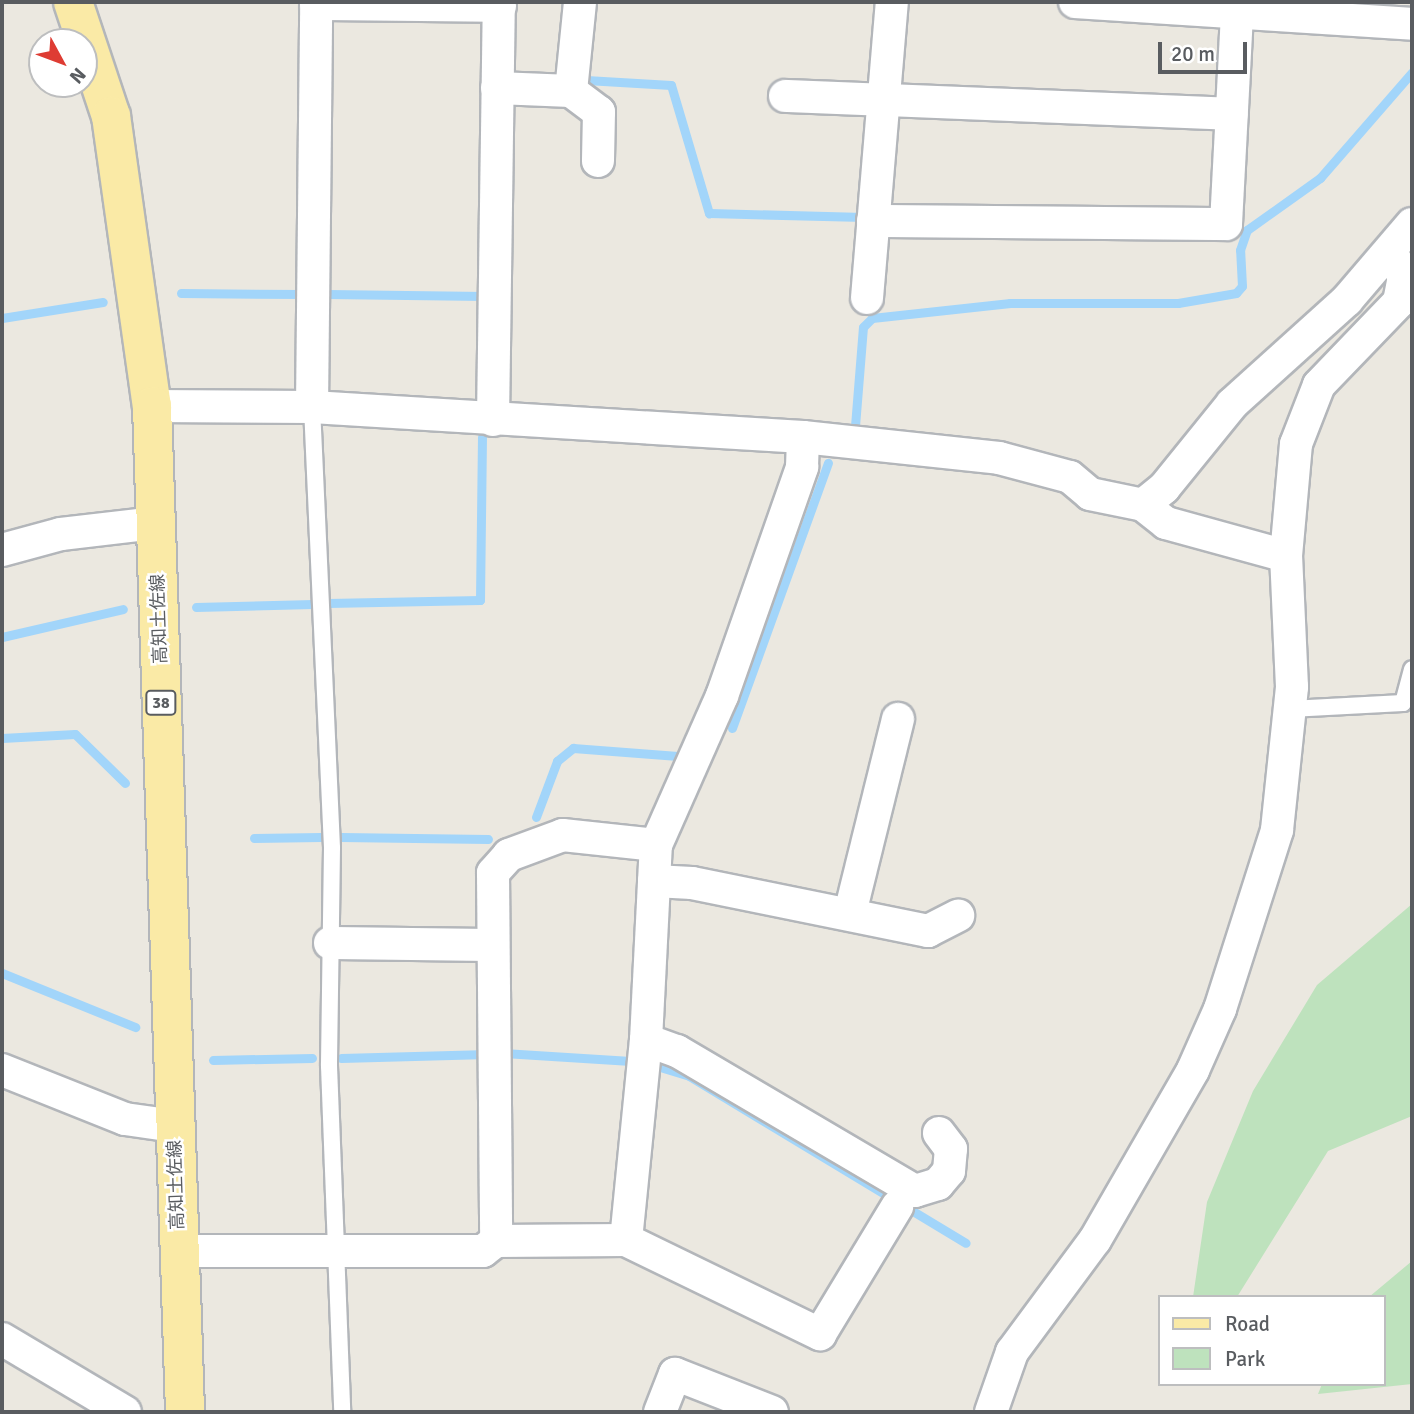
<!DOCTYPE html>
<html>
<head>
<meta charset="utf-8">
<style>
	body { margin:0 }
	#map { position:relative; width:1414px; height:1414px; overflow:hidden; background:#ebe8e0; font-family:Signika,"Noto Sans JP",sans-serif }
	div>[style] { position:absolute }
	.green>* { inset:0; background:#bee2bd }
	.stream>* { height:9px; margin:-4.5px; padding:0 4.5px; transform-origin:4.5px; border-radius:4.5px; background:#a2d5fa }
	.roads { filter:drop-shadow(2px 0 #b3b6ba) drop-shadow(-2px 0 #b3b6ba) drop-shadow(0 2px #b3b6ba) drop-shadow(0 -2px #b3b6ba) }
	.lane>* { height:16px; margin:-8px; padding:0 8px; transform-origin:8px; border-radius:8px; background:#fff }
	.street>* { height:32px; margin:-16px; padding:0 16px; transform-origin:16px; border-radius:16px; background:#fff }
	.primary>* { height:38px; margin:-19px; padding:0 19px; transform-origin:19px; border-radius:19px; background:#faeaa6 }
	span { translate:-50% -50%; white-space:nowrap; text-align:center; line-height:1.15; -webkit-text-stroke:5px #fff; paint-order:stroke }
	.shield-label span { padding:2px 5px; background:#fff; border:2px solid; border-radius:5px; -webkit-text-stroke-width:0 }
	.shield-label { font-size:16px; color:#595c60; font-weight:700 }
	.street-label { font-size:18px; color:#595c60 }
	.frame { position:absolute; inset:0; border:4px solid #595c60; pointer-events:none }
	.legend { position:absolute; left:1158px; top:1295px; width:228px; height:91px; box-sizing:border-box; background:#fff; border:2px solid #bdbebf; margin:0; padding:9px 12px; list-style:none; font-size:21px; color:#595c60 }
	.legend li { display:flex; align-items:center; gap:14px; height:35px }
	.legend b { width:35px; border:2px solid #bdbebf }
	.north { position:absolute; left:28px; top:28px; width:70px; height:70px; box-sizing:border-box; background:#fff; border:2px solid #bdbebf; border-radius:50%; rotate:131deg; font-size:19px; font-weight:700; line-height:28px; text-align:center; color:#595c60 }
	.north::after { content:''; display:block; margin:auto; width:24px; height:32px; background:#de3c33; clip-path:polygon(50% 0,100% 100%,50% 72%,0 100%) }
	.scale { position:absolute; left:1158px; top:42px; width:89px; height:32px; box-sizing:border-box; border:4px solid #595c60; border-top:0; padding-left:9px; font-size:21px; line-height:24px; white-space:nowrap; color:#595c60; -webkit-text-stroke:5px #fff; paint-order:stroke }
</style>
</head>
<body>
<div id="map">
	<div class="green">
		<div style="clip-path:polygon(1412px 904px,1412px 1116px,1328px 1151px,1237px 1297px,1193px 1297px,1207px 1202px,1253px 1091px,1317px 985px)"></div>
		<div style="clip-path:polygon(1412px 1261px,1412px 1384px,1318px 1394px,1322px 1384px,1384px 1384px,1384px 1297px,1369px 1297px)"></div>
	</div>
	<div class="stream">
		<div style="left:586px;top:80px;width:85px;rotate:3.4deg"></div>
		<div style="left:671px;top:85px;width:134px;rotate:73.5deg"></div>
		<div style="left:709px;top:213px;width:155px;rotate:1.5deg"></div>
		<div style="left:181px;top:293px;width:122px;rotate:0.5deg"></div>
		<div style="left:327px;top:294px;width:158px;rotate:0.7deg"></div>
		<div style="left:2px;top:318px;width:102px;rotate:-9deg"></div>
		<div style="left:855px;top:426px;width:99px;rotate:-85.4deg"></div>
		<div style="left:863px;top:327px;width:13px;rotate:-45deg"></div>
		<div style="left:872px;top:318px;width:139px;rotate:-6.2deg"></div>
		<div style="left:1010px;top:303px;width:168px"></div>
		<div style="left:1178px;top:303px;width:59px;rotate:-9.8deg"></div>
		<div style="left:1236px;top:293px;width:9px;rotate:-49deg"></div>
		<div style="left:1242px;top:286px;width:36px;rotate:-93deg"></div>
		<div style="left:1240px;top:250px;width:21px;rotate:-71deg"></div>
		<div style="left:1247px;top:230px;width:90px;rotate:-35.5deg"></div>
		<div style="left:1320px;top:178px;width:140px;rotate:-49deg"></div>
		<div style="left:328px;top:603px;width:152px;rotate:-1.1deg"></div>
		<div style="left:480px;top:600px;width:163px;rotate:-89.3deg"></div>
		<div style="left:196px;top:607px;width:117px;rotate:-1.5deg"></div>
		<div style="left:2px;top:637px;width:124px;rotate:-13deg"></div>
		<div style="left:732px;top:728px;width:282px;rotate:-70.1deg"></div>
		<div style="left:2px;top:738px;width:73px;rotate:-3.1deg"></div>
		<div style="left:75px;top:734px;width:70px;rotate:44.4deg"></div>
		<div style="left:536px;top:817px;width:60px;rotate:-69.4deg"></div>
		<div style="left:557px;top:761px;width:21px;rotate:-39deg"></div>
		<div style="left:573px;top:748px;width:105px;rotate:4.4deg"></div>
		<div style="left:341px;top:837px;width:147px;rotate:0.8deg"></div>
		<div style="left:254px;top:838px;width:67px;rotate:-0.9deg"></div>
		<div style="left:2px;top:973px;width:144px;rotate:22.1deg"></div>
		<div style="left:505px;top:1053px;width:126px;rotate:3.6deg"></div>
		<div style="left:341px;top:1058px;width:147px;rotate:-1.6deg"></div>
		<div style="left:213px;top:1060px;width:99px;rotate:-1.2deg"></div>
		<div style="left:660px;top:1067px;width:30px;rotate:17deg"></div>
		<div style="left:689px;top:1076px;width:323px;rotate:31.1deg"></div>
	</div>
	<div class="roads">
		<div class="lane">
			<div style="left:312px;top:407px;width:441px;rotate:87.4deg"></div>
			<div style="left:332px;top:848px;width:218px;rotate:90.8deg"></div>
			<div style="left:329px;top:1066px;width:346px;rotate:87.8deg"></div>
			<div style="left:1290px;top:709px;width:113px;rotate:-3deg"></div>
			<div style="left:1403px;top:703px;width:35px;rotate:-75deg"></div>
		</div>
		<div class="street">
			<div style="left:1075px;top:2px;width:338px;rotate:3.7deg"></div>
			<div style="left:497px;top:88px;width:74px;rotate:2.3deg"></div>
			<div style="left:571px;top:91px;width:35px;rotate:37deg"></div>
			<div style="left:599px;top:112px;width:49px;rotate:91.2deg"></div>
			<div style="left:571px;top:91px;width:89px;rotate:-84.2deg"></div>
			<div style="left:785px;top:96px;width:447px;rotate:2.3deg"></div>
			<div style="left:873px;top:221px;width:353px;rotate:0.5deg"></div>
			<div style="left:1226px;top:224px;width:210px;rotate:-87deg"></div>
			<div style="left:867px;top:298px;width:297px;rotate:-85.2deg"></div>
			<div style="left:152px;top:406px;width:160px;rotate:0.4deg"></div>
			<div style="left:312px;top:407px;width:492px;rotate:3.5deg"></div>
			<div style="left:803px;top:437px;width:197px;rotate:6.1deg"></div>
			<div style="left:999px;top:458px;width:73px;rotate:15deg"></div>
			<div style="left:1070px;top:477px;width:26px;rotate:40deg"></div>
			<div style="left:1090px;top:494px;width:54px;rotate:11.7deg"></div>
			<div style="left:1143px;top:505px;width:29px;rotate:38deg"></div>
			<div style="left:1166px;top:523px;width:124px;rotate:15.4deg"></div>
			<div style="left:312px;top:407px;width:403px;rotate:-89.4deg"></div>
			<div style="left:316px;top:4px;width:184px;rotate:0.6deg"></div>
			<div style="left:493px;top:420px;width:418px;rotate:-89.2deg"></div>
			<div style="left:1143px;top:505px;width:27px;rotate:-39deg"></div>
			<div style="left:1164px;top:488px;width:108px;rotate:-51deg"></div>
			<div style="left:1232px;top:404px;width:155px;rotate:-42.1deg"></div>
			<div style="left:1347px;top:300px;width:100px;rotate:-49.5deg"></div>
			<div style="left:2px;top:550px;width:61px;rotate:-15.2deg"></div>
			<div style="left:61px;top:534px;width:96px;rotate:-6.6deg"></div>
			<div style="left:656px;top:845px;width:94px;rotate:-173.9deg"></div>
			<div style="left:563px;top:835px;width:58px;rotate:159.7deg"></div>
			<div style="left:509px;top:855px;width:24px;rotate:132deg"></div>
			<div style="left:493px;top:873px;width:368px;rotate:89.5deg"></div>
			<div style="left:496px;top:1241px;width:130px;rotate:-0.4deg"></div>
			<div style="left:626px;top:1240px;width:216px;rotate:25.9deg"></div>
			<div style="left:820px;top:1334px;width:149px;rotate:-58.8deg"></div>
			<div style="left:654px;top:881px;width:38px;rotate:3deg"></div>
			<div style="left:692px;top:883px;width:241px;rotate:11.5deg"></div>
			<div style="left:928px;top:931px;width:34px;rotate:-27deg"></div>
			<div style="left:850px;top:913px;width:200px;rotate:-76.1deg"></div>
			<div style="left:330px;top:943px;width:163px;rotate:0.7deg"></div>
			<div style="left:646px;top:1040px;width:33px;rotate:20deg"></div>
			<div style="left:677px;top:1051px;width:276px;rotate:30.5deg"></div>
			<div style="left:915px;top:1191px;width:24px;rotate:-17deg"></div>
			<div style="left:938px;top:1184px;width:17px;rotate:-50deg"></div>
			<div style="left:949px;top:1171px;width:22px;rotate:-85deg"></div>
			<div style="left:951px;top:1149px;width:20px;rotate:-127deg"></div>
			<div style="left:2px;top:1070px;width:132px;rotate:21.7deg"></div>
			<div style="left:125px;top:1119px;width:49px;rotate:8.1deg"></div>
			<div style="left:626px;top:1240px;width:201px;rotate:-84.3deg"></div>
			<div style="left:646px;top:1040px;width:195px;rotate:-87.1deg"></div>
			<div style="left:656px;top:845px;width:163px;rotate:-66.1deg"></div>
			<div style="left:722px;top:696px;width:243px;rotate:-70.7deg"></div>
			<div style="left:802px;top:467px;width:30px;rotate:-88deg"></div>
			<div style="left:179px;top:1251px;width:304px"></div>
			<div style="left:483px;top:1251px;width:16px;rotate:-38deg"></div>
			<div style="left:2px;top:1339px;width:143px;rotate:30.7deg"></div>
			<div style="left:660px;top:1412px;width:41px;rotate:-68.5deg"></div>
			<div style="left:675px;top:1374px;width:104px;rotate:21.4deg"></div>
			<div style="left:991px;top:1412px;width:64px;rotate:-70.7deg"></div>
			<div style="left:1012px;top:1352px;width:139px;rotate:-53.5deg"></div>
			<div style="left:1095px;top:1240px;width:196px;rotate:-60deg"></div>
			<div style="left:1193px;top:1070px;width:67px;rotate:-66.1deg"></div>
			<div style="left:1220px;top:1009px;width:188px;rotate:-72.3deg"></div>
			<div style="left:1277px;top:830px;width:144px;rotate:-84deg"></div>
			<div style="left:1292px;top:687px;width:131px;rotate:-92.6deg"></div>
			<div style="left:1286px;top:556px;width:112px;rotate:-84.9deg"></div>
			<div style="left:1296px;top:444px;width:63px;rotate:-68.7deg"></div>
			<div style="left:1319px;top:385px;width:115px;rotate:-46.1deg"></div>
			<div style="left:1399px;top:302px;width:25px;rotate:-79deg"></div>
			<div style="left:1404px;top:277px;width:27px;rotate:-117deg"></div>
		</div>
		<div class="primary">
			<div style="left:73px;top:2px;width:120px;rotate:71.6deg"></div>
			<div style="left:111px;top:116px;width:293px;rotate:82deg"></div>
			<div style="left:152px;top:406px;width:1007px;rotate:88.12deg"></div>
		</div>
	</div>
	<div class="shield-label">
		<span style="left:161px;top:703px">38</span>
	</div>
	<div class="street-label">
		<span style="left:159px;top:619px;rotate:-92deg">高知土佐線</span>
		<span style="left:176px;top:1185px;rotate:-92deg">高知土佐線</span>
	</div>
	<div class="frame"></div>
	<ul class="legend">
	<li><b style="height:9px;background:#faeaa6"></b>Road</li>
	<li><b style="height:19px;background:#bee2bd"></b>Park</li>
	</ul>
	<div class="north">N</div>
	<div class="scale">20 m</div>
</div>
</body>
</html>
